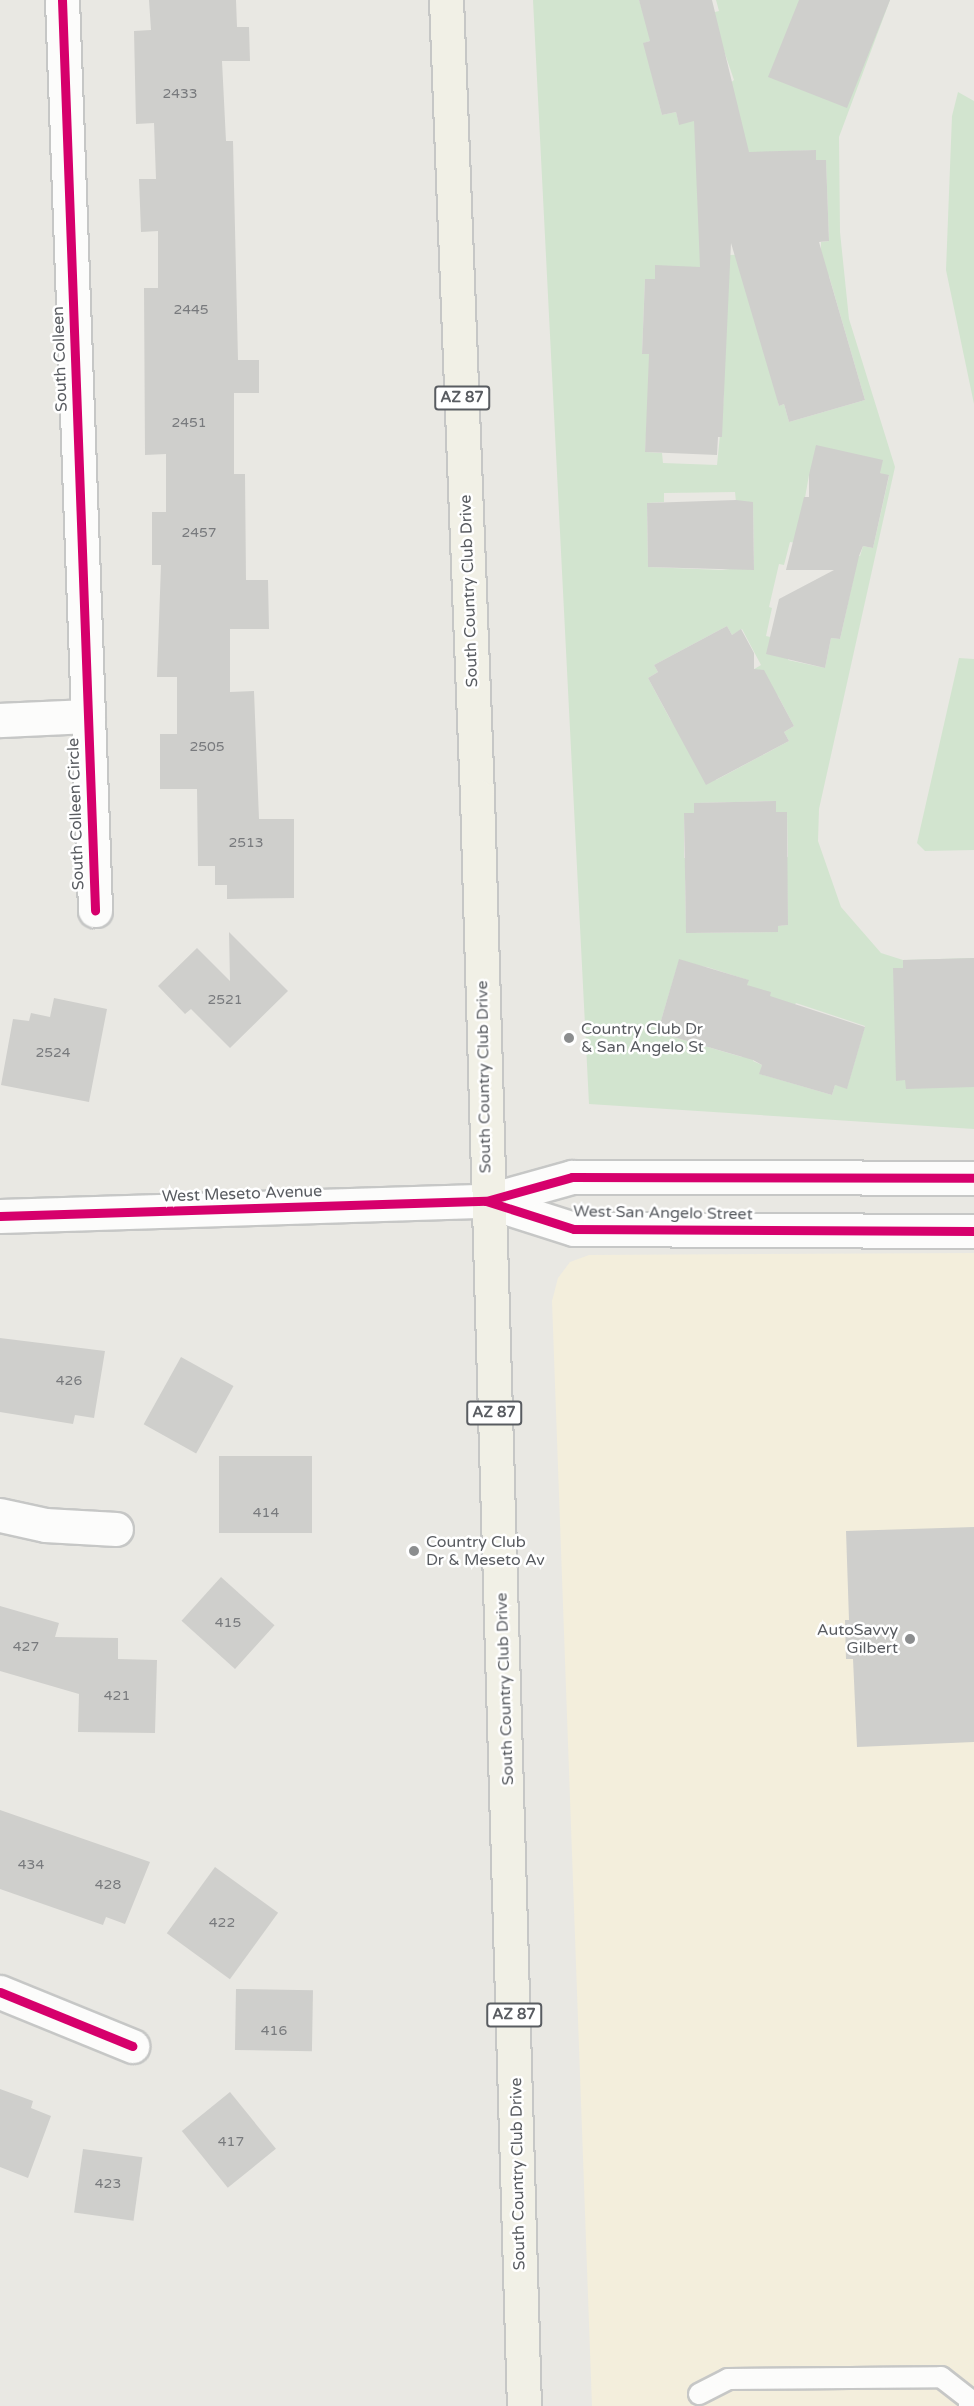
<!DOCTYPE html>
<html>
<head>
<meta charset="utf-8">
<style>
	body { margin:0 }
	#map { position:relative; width:974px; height:2406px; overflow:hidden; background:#e9e8e3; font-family:"Varela Round",sans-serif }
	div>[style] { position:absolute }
	.commercial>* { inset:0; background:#f3eedc }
	.green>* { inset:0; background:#d2e4cf }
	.building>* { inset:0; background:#cfcfcc; transform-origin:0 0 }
	.roads { filter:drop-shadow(2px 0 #c6c7c6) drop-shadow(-2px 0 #c6c7c6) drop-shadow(0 2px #c6c7c6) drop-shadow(0 -2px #c6c7c6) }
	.lane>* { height:20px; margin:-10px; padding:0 10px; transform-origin:10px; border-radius:10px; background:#fcfcfb }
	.street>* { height:33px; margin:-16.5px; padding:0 16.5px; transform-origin:16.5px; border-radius:16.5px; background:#fcfcfb }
	.secondary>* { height:33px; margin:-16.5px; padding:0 16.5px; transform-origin:16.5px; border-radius:16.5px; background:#fcfcfb }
	.primary>* { height:33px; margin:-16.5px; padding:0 16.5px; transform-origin:16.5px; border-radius:16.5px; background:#f1f0e6 }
	.cycleway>* { height:9px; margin:-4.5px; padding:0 4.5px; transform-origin:4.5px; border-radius:4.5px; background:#d6006c }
	.dots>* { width:16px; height:16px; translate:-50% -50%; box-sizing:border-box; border:3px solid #fff; border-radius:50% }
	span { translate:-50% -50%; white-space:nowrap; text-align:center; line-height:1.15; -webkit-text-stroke:5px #fff; paint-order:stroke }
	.number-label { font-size:14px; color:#787a7d }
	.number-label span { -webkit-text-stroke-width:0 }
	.shield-label span { padding:2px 4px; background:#fff; border:2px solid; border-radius:4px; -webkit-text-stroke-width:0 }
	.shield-label { font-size:15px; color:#595c61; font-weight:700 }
	.street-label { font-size:16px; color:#595c61 }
	.poi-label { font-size:16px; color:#595c61 }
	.left { translate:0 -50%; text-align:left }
	.right { translate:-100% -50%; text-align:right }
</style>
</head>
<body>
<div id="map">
	<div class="commercial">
		<div style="clip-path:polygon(974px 1253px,974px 2406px,592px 2406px,552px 1301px,558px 1278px,570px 1262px,589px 1255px)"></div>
	</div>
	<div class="green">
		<div style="clip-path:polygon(evenodd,533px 0,639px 0,652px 40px,644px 43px,662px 115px,676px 112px,679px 124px,734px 80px,711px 13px,719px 11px,716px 0,890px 0,839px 137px,840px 232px,849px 319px,895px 467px,819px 809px,818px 841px,841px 907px,881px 953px,903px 960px,974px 958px,974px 1129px,589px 1104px,533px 0,816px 150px,816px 160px,826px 161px,829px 241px,821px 242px,821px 251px,708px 256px,771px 152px,816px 150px,533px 0,655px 265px,724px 395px,717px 465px,663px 463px,662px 453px,645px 452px,651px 354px,642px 353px,645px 279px,655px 279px,655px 265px,533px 0,829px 276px,865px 400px,789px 422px,784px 404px,779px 406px,753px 298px,829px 276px,533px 0,880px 473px,889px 476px,873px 548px,863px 546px,860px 556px,847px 553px,856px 567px,840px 639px,831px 638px,825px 668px,788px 660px,792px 642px,766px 636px,772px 608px,769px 607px,779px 564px,784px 565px,790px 542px,797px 543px,809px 475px,880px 473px,533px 0,735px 492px,736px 502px,753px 502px,754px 566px,722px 570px,648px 567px,647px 503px,664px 502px,664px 493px,735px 492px,533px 0,727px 626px,732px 635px,742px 629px,761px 665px,751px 671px,778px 696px,794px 726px,784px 732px,789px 741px,716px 780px,670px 719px,648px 678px,658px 672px,654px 665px,727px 626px,533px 0,776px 801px,776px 812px,787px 812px,788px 857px,777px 858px,787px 880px,788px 925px,778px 926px,777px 932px,696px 933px,696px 926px,686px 926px,685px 881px,695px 858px,684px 858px,684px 813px,694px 813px,695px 803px,776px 801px,533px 0,678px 964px,707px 967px,748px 980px,747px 985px,769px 999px,794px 1006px,796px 1003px,865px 1026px,847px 1088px,835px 1085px,832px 1095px,760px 1074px,762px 1065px,753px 1061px,757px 1049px,742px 1057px,670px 1036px,672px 1028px,660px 1024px,678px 964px)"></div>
		<div style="clip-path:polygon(958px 92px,974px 101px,974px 404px,946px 270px,952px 116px)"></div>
		<div style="clip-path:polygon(959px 658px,974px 659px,974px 850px,925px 851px,917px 843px)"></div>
	</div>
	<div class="building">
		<div style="clip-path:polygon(149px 0,236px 0,237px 27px,249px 27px,250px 61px,222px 61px,226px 141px,233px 141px,238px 360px,259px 360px,259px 393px,234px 393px,234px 474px,245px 474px,246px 580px,268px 580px,269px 629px,230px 629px,230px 692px,254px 691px,259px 819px,294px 819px,294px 898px,227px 899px,227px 885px,215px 885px,215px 866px,198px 866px,197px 789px,160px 789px,160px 734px,177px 734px,177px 677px,157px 677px,161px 565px,152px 565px,152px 512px,166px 512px,166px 454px,145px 455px,144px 288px,158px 288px,158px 231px,141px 232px,139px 179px,156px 179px,154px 123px,136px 124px,134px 31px,151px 30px)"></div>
		<div style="clip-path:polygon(639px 0,712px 0,749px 152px,816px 150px,816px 160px,826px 160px,829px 241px,819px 242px,865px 400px,789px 422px,784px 404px,779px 406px,731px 243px,722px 437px,718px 437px,717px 455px,645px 452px,649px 354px,642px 354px,645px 279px,655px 279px,655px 265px,700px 267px,694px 121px,679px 125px,676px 112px,662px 115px,643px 43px,650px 41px)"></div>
		<div style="clip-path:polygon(799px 0,890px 0,847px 108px,768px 77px)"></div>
		<div style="clip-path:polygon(816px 445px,883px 460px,880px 473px,889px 475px,873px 548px,863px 546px,859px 556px,840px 639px,831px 638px,825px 668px,766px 654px,779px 599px,834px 570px,786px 570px,804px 497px,809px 497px,809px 475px)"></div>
		<div style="clip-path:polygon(736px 500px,753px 502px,754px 570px,648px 567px,647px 503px)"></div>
		<div style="clip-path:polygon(727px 626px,732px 635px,741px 629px,754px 653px,754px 669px,764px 670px,794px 726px,784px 732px,789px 741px,706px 785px,648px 678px,658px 672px,654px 665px)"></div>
		<div style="clip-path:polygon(776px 801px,776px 812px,787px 812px,788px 925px,778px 926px,778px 932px,686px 933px,684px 813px,694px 813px,694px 803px)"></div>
		<div style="clip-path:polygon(229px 932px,288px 991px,230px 1048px,191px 1009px,185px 1014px,158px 986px,197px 948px,230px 981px)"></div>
		<div style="clip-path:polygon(974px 958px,974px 1087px,906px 1089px,905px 1080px,896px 1081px,893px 968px,903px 968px,903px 960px)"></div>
		<div style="clip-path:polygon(679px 959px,749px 980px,747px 985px,771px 992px,770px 996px,865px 1027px,847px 1089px,835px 1085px,832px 1095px,759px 1074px,762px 1065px,753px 1060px,670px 1036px,672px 1028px,660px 1024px)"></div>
		<div style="clip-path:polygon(54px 998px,107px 1009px,89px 1102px,1px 1085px,13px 1019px,29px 1021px,31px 1013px,50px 1017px)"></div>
		<div style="clip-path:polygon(0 1338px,105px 1351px,94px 1418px,75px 1415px,73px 1424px,0 1412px)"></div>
		<div style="left:181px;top:1357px;width:60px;height:77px;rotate:29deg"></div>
		<div style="left:219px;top:1456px;width:93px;height:77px"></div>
		<div style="clip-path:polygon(974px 1527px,974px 1742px,857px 1747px,853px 1659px,846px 1659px,845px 1620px,849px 1620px,846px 1531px)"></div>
		<div style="left:221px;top:1577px;width:72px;height:59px;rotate:42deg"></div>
		<div style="clip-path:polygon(0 1606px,59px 1623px,55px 1637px,118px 1638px,118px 1659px,157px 1660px,155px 1733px,78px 1732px,79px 1694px,0 1671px)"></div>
		<div style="clip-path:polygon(0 1810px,150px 1862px,125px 1924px,106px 1917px,103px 1925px,0 1889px)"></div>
		<div style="left:215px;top:1867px;width:78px;height:82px;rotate:36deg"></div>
		<div style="left:236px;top:1989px;width:77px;height:61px;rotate:1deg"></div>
		<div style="clip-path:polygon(0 2089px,33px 2101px,31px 2108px,51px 2116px,28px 2178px,0 2167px)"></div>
		<div style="left:230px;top:2092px;width:73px;height:62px;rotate:51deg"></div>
		<div style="left:83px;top:2149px;width:60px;height:64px;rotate:8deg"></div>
	</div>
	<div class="roads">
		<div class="lane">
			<div style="left:699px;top:2394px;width:33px;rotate:-27deg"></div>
			<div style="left:728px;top:2379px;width:213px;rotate:-0.5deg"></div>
			<div style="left:941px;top:2377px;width:36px;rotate:38deg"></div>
			<div style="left:969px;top:2399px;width:7px;rotate:90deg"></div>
		</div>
		<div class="street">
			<div style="left:62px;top:0;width:911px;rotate:87.92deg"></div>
			<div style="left:0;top:720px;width:88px;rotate:-2.6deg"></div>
			<div style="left:0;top:1216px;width:486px;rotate:-1.8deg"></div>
			<div style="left:0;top:1515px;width:46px;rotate:12.5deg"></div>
			<div style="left:45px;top:1525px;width:71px;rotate:3.2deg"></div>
			<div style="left:0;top:1992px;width:143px;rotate:22.2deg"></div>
		</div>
		<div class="secondary">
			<div style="left:486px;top:1201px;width:92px;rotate:17.7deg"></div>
			<div style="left:574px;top:1229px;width:400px;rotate:0.3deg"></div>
			<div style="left:486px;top:1201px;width:89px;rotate:-15.6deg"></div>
			<div style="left:572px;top:1177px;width:402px;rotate:0.1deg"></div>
		</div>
		<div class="primary">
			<div style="left:446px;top:0;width:797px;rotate:87.77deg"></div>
			<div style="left:477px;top:796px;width:1611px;rotate:88.33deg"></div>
		</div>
	</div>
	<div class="cycleway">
		<div style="left:62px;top:0;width:911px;rotate:87.92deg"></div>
		<div style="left:486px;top:1201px;width:92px;rotate:17.7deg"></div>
		<div style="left:574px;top:1229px;width:400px;rotate:0.3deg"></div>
		<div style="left:0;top:1216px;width:486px;rotate:-1.8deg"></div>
		<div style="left:486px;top:1201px;width:89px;rotate:-15.6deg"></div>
		<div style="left:572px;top:1177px;width:402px;rotate:0.1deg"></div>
		<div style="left:0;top:1992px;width:143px;rotate:22.2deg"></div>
	</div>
	<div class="dots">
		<div style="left:569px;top:1038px;background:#8b8d8e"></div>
		<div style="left:414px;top:1551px;background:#8b8d8e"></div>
		<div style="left:910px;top:1639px;background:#8b8d8e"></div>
	</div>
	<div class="number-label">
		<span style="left:180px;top:94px">2433</span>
		<span style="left:191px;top:310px">2445</span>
		<span style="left:189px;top:423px">2451</span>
		<span style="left:199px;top:533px">2457</span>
		<span style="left:207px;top:747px">2505</span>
		<span style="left:246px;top:843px">2513</span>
		<span style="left:225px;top:1000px">2521</span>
		<span style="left:53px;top:1053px">2524</span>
		<span style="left:69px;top:1381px">426</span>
		<span style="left:266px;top:1513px">414</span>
		<span style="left:228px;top:1623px">415</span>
		<span style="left:26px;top:1647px">427</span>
		<span style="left:117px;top:1696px">421</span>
		<span style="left:31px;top:1865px">434</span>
		<span style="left:108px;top:1885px">428</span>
		<span style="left:222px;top:1923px">422</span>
		<span style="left:274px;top:2031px">416</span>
		<span style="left:231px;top:2142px">417</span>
		<span style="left:108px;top:2184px">423</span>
	</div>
	<div class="shield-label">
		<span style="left:462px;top:398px">AZ 87</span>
		<span style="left:494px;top:1413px">AZ 87</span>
		<span style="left:514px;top:2015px">AZ 87</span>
	</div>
	<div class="street-label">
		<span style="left:60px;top:359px;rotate:-92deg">South Colleen</span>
		<span style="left:469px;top:591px;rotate:-92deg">South Country Club Drive</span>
		<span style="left:76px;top:814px;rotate:-92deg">South Colleen Circle</span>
		<span style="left:484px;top:1077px;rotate:-91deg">South Country Club Drive</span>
		<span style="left:242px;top:1194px;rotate:-2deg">West Meseto Avenue</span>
		<span style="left:663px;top:1213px;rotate:1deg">West San Angelo Street</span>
		<span style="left:505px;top:1689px;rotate:-92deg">South Country Club Drive</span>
		<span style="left:518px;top:2174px;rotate:-91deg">South Country Club Drive</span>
	</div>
	<div class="poi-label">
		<span class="left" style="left:581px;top:1038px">Country Club Dr<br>&amp; San Angelo St</span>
		<span class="left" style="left:426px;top:1551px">Country Club<br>Dr &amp; Meseto Av</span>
		<span class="right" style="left:898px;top:1639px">AutoSavvy<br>Gilbert</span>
	</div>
</div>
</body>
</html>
